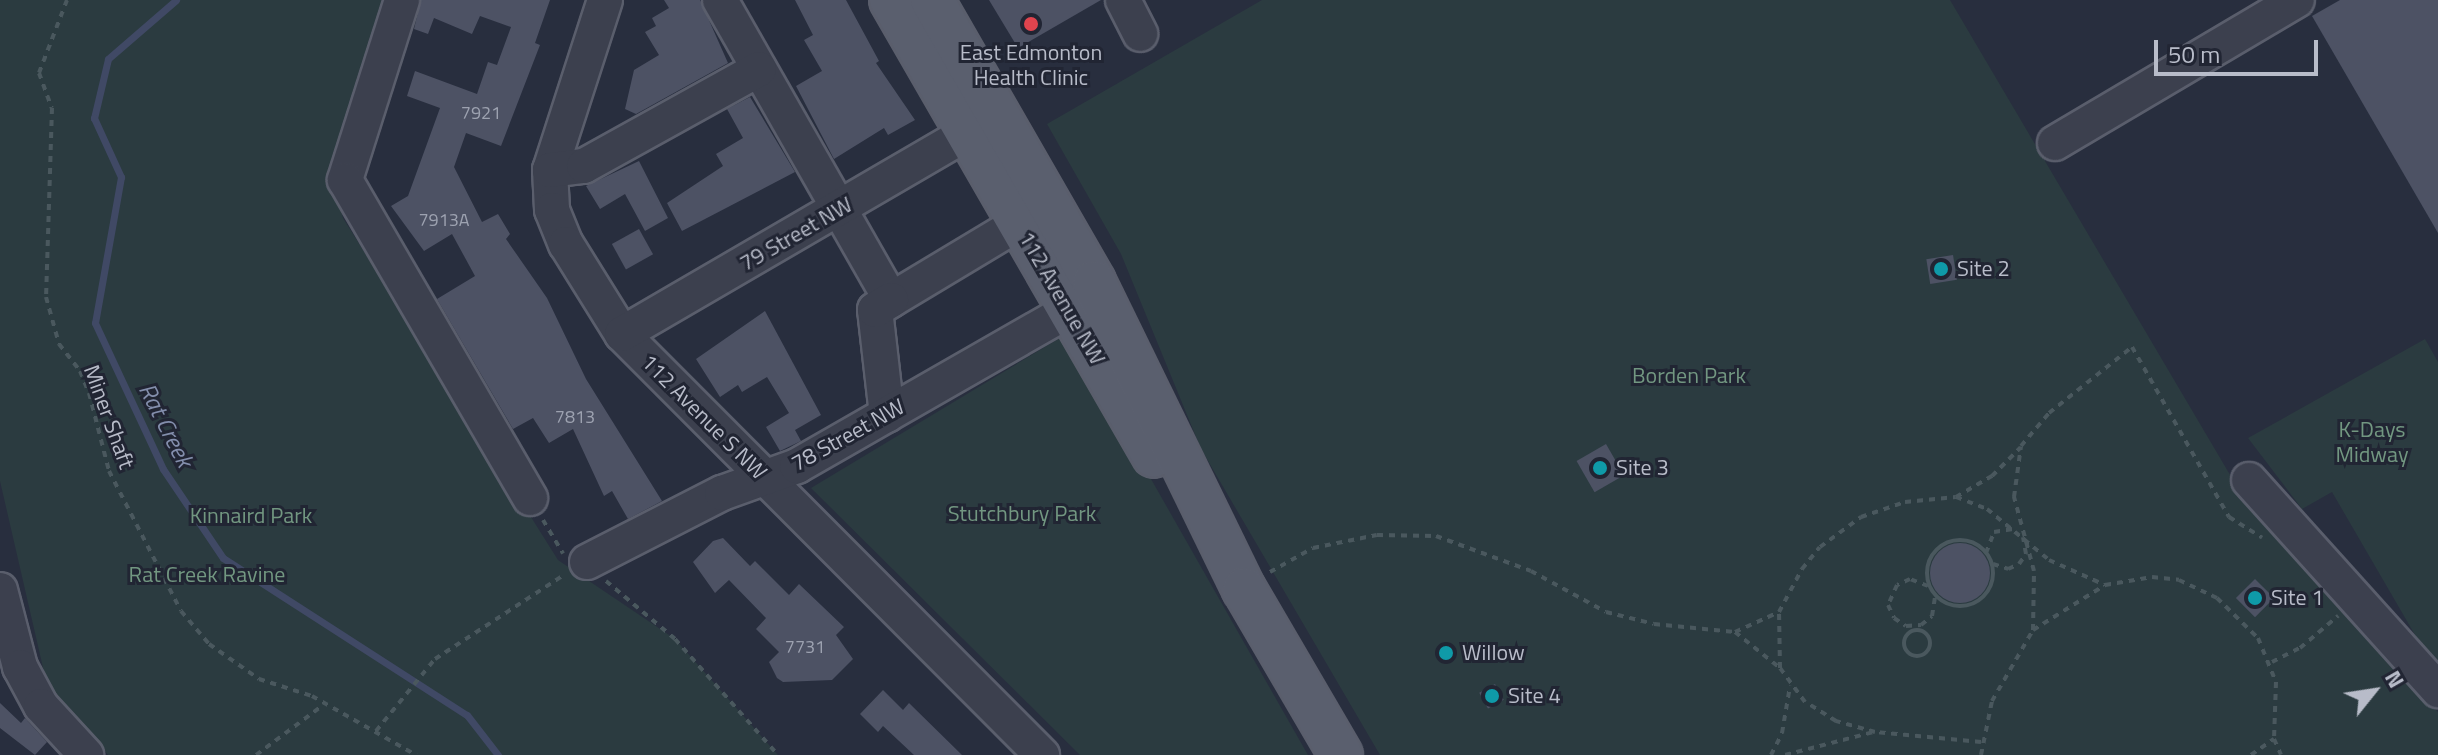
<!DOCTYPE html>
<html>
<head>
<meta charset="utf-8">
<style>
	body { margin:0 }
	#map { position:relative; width:2438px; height:755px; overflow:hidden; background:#282e3e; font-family:"Titillium Web",sans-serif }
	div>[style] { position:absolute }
	.green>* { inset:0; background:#2b3b40 }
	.stream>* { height:7px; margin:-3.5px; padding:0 3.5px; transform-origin:3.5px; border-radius:3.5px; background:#404965 }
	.building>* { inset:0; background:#4d5264; transform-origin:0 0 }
	.round { border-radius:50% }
	.path>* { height:4px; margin-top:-2px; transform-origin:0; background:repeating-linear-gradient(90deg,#4a585e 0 6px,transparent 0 12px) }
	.path>.ring { margin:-2px; padding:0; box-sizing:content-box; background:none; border:4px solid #4a585e; border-radius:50% }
	.roads { filter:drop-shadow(2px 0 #5a5e6c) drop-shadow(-2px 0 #5a5e6c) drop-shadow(0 2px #5a5e6c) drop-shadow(0 -2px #5a5e6c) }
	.minor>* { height:34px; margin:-17px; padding:0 17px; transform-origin:17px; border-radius:17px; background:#3c404e }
	.major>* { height:42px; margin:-21px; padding:0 21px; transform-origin:21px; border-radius:21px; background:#5a5f6e }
	.dots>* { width:22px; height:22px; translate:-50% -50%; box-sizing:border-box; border:4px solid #212533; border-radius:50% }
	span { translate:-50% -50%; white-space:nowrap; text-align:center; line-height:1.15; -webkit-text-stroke:6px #212533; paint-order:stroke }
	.number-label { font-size:18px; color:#9da2b0 }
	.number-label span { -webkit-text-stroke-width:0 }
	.poi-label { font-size:22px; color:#b8bcc9 }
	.left { translate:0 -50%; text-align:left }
	.street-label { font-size:22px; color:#b8bcc9 }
	.park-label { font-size:22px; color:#729781 }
	.water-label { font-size:24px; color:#838eac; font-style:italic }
	.north { position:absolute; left:2334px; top:651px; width:80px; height:80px; -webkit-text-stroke:6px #212533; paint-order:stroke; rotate:60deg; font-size:22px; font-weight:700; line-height:32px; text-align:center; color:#b8bcc9 }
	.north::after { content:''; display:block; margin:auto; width:28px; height:36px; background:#b8bcc9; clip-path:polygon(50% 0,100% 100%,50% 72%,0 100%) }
	.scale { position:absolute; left:2154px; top:40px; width:164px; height:36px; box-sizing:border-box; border:4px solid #b8bcc9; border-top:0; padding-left:10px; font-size:24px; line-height:28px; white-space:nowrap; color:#b8bcc9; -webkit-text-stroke:6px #212533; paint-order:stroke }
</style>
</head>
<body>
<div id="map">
	<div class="green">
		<div style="clip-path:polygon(0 0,390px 0,330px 173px,343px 218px,558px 560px,675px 639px,778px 755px,108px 755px,47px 685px,0 481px)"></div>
		<div style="clip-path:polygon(1262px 0,1950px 0,2249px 507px,2438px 712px,2438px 755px,1380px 755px,1201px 449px,1121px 254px,1047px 124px)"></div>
		<div style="clip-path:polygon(1068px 333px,1308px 755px,1080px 755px,811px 488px)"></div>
		<div style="clip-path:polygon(2425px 339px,2438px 362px,2438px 664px,2422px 647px,2332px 492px,2302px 509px,2248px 438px)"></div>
	</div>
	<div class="stream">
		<div style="left:176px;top:0;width:90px;rotate:139.1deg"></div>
		<div style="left:108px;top:59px;width:61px;rotate:103.3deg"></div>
		<div style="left:94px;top:118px;width:65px;rotate:65.4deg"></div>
		<div style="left:121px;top:177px;width:148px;rotate:100.1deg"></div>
		<div style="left:95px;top:323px;width:161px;rotate:65deg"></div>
		<div style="left:163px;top:469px;width:107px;rotate:56deg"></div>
		<div style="left:223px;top:558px;width:290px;rotate:32.8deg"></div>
		<div style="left:467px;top:715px;width:51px;rotate:52.2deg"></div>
	</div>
	<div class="building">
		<div style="clip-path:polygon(421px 0,550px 0,535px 43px,540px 45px,501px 146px,466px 133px,454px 167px,482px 222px,498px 214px,510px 234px,506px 239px,547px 298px,586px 379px,662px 501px,628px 519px,612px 491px,604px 496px,573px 429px,549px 443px,533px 418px,513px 429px,437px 299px,475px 276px,452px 234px,424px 251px,391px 206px,408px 196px,440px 108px,407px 96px,415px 71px,477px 94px,488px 62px,497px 65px,511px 27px,480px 16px,472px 34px,434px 18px,428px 34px,414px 29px)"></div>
		<div style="clip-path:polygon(664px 0,700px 0,728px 63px,636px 114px,625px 109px,634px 70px,659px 55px,645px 32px,656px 26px,652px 18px,669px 8px)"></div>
		<div style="clip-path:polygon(795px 0,846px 0,879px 61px,876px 63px,915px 120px,888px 135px,884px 128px,834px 159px,796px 86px,822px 71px,804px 40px,813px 35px)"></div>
		<div style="clip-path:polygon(989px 0,1101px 0,1018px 48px)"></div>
		<div style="clip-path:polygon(2340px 0,2438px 0,2438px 233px,2312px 16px)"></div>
		<div style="clip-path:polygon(750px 97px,795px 172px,682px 231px,667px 203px,723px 166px,716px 154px,743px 138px,727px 109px)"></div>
		<div style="clip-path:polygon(639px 161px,668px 218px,645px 231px,625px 194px,600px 209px,586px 186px)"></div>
		<div style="left:639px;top:229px;width:29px;height:31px;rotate:61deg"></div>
		<div style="left:1953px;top:255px;width:25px;height:27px;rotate:81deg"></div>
		<div style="clip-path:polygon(765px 311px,821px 415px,795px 430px,801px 441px,780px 451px,766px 427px,789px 413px,767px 377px,742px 392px,738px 385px,720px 397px,696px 359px)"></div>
		<div style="left:1606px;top:444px;width:36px;height:34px;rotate:60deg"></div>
		<div style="clip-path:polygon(723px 538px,750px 566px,755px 561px,789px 595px,799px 584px,844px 627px,836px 635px,853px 659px,832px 680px,783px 682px,777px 678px,769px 662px,779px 652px,756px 629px,766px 618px,729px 580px,715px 593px,693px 562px,713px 541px)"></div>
		<div class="round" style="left:1930px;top:543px;width:60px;height:60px"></div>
		<div style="left:2255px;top:579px;width:27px;height:27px;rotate:45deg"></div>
		<div style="left:1495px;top:684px;width:18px;height:18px;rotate:61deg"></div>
		<div style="clip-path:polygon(883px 690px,903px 710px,909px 703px,962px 755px,914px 755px,883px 726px,878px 732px,860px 714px)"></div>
		<div style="clip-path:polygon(0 703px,21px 723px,25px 718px,47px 742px,35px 755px,0 728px)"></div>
	</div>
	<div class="path">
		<div style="left:67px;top:0;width:78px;rotate:111deg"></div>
		<div style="left:39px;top:73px;width:37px;rotate:70deg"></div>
		<div style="left:52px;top:108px;width:189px;rotate:91.8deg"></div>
		<div style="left:46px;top:297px;width:49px;rotate:74.5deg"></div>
		<div style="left:59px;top:344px;width:34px;rotate:52deg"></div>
		<div style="left:80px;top:371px;width:24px;rotate:68deg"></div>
		<div style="left:89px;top:393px;width:81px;rotate:75.6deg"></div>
		<div style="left:109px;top:471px;width:157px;rotate:62.8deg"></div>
		<div style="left:181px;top:611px;width:43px;rotate:49.7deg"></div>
		<div style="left:209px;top:644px;width:61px;rotate:35deg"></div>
		<div style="left:259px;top:679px;width:56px;rotate:17.8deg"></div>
		<div style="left:312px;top:696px;width:120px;rotate:29.6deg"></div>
		<div style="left:1956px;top:497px;width:42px;rotate:-30.3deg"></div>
		<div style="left:1992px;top:476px;width:40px;rotate:-45deg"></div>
		<div style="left:543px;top:520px;width:39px;rotate:59deg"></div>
		<div class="ring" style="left:1927px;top:540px;width:62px;height:62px"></div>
		<div style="left:1986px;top:553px;width:22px;rotate:-69deg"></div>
		<div style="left:1994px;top:532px;width:19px;rotate:-9deg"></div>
		<div style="left:1993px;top:564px;width:16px;rotate:18deg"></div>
		<div style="left:2008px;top:569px;width:12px;rotate:-24deg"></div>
		<div style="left:2019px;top:564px;width:12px;rotate:-55deg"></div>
		<div style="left:2026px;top:554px;width:17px;rotate:-100deg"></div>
		<div style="left:1270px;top:572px;width:49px;rotate:-29.2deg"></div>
		<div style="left:1313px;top:548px;width:65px;rotate:-11.5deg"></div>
		<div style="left:1377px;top:535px;width:59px;rotate:1deg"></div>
		<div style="left:1436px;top:536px;width:101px;rotate:20.2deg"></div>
		<div style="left:1531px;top:571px;width:85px;rotate:28.7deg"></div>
		<div style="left:1606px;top:612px;width:49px;rotate:14deg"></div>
		<div style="left:1654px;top:624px;width:81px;rotate:5.6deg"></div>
		<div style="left:1735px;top:632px;width:48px;rotate:-24.4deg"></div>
		<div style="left:606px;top:581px;width:90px;rotate:40deg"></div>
		<div style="left:675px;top:639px;width:155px;rotate:48.4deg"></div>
		<div style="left:1928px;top:586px;width:19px;rotate:-159deg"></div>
		<div style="left:1910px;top:579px;width:14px;rotate:155deg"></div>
		<div style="left:1897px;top:585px;width:22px;rotate:114deg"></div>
		<div style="left:1888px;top:605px;width:14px;rotate:65deg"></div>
		<div style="left:1894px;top:618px;width:14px;rotate:34deg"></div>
		<div style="left:1906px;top:626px;width:15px;rotate:-4deg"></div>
		<div style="left:1921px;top:625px;width:14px;rotate:-39deg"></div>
		<div style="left:1932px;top:616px;width:19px;rotate:-81deg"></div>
		<div class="ring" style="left:1904px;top:630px;width:22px;height:22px"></div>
		<div style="left:2033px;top:630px;width:59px;rotate:-89deg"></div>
		<div style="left:2034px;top:571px;width:77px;rotate:-105.1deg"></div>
		<div style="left:2014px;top:497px;width:51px;rotate:-82.2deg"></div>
		<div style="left:2021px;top:446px;width:43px;rotate:-49.7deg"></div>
		<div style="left:2049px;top:413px;width:106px;rotate:-38.5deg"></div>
		<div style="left:2132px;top:347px;width:196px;rotate:60.3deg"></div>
		<div style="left:2229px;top:517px;width:39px;rotate:32deg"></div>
		<div style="left:1735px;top:632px;width:58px;rotate:38.7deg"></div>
		<div style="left:2272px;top:662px;width:31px;rotate:-27deg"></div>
		<div style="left:2300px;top:648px;width:50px;rotate:-40.1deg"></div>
		<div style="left:376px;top:731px;width:93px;rotate:-50.7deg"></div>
		<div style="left:435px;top:659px;width:154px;rotate:-33.1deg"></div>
		<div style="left:1981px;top:742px;width:106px;rotate:-174.6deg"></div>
		<div style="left:1875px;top:732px;width:41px;rotate:-164.2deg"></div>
		<div style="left:1836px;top:721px;width:36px;rotate:-148deg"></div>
		<div style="left:1805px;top:702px;width:42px;rotate:-126.3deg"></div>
		<div style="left:1780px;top:668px;width:56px;rotate:-91deg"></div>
		<div style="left:1779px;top:612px;width:49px;rotate:-61.9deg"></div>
		<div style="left:1802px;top:569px;width:28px;rotate:-51deg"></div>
		<div style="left:1820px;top:547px;width:51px;rotate:-36.2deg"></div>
		<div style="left:1861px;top:517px;width:46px;rotate:-18.8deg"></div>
		<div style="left:1905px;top:502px;width:51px;rotate:-5.6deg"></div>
		<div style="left:1956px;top:497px;width:33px;rotate:21deg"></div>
		<div style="left:1987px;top:509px;width:80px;rotate:39.4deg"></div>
		<div style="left:2049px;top:560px;width:61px;rotate:24.1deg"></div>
		<div style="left:256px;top:755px;width:84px;rotate:-36.7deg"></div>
		<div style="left:1771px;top:755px;width:25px;rotate:-63deg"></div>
		<div style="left:1782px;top:733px;width:48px;rotate:-80.3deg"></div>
		<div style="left:1785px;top:755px;width:91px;rotate:-14.6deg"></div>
		<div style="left:1981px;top:755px;width:55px;rotate:-78.5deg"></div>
		<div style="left:1992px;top:701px;width:82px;rotate:-60deg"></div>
		<div style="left:2033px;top:630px;width:85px;rotate:-32deg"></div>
		<div style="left:2105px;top:585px;width:48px;rotate:-9.7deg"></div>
		<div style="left:2152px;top:577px;width:27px;rotate:6deg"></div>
		<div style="left:2179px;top:580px;width:42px;rotate:25.3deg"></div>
		<div style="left:2217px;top:598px;width:57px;rotate:44.3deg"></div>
		<div style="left:2258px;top:638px;width:48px;rotate:67.8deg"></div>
		<div style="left:2276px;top:682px;width:57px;rotate:92deg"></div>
		<div style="left:2274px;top:739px;width:17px;rotate:66deg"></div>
		<div style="left:2251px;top:755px;width:28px;rotate:-35deg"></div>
	</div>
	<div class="roads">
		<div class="minor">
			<div style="left:402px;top:0;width:189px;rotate:107.6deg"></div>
			<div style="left:345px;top:180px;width:368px;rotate:59.8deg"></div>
			<div style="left:605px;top:0;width:179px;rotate:107.9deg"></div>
			<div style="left:550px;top:170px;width:40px;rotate:87.1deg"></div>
			<div style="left:552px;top:210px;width:37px;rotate:68deg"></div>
			<div style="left:566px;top:244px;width:106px;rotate:58.1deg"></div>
			<div style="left:622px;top:334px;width:595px;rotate:45.07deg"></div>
			<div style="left:720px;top:0;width:345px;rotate:60.3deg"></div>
			<div style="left:891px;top:300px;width:149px;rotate:-31deg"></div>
			<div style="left:1123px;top:0;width:38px;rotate:63deg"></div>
			<div style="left:2055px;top:143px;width:281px;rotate:-30.6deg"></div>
			<div style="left:550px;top:170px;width:34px;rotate:-7deg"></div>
			<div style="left:584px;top:166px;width:200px;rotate:-29deg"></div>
			<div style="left:622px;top:334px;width:402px;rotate:-30.2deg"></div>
			<div style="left:887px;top:415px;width:106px;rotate:-96.5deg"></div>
			<div style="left:875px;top:310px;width:19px;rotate:-32deg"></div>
			<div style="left:2249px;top:480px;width:283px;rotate:48deg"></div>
			<div style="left:587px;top:562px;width:152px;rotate:-27.1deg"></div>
			<div style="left:722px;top:493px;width:80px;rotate:-19.8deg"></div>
			<div style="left:797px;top:466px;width:314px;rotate:-29.8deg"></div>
			<div style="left:1069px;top:310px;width:27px;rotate:-48deg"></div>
			<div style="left:0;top:590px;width:80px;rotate:75.4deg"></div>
			<div style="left:20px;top:667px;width:44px;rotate:61.7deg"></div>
			<div style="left:41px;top:706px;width:67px;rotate:47.4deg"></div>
		</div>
		<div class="major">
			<div style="left:891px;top:0;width:526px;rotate:60.03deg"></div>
			<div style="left:932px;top:0;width:325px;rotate:60.1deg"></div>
			<div style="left:1094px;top:282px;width:342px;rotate:64deg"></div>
			<div style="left:1244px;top:589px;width:192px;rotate:59.7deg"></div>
		</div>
	</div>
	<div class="dots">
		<div style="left:1031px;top:24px;background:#e0444e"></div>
		<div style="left:1941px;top:269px;background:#0f9aa8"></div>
		<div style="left:1600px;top:468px;background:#0f9aa8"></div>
		<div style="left:2255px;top:598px;background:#0f9aa8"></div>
		<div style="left:1446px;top:653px;background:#0f9aa8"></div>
		<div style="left:1492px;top:696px;background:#0f9aa8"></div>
	</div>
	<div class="number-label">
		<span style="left:481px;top:113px">7921</span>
		<span style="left:444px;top:220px">7913A</span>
		<span style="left:575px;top:417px">7813</span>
		<span style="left:805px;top:647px">7731</span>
	</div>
	<div class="poi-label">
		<span style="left:1031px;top:65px">East Edmonton<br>Health Clinic</span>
		<span class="left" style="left:1957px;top:269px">Site 2</span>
		<span class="left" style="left:1616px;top:468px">Site 3</span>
		<span class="left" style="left:2271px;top:598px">Site 1</span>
		<span class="left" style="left:1462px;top:653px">Willow</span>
		<span class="left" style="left:1508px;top:696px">Site 4</span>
	</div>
	<div class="street-label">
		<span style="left:796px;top:234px;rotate:-30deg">79 Street NW</span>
		<span style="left:1062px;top:298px;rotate:60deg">112 Avenue NW</span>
		<span style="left:109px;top:417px;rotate:70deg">Miner Shaft</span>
		<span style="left:704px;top:417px;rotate:45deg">112 Avenue S NW</span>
		<span style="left:848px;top:435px;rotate:-29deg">78 Street NW</span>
	</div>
	<div class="park-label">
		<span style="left:1689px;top:376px">Borden Park</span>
		<span style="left:2372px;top:442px">K-Days<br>Midway</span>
		<span style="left:1022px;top:514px">Stutchbury Park</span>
		<span style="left:251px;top:516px">Kinnaird Park</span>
		<span style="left:207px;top:575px">Rat Creek Ravine</span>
	</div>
	<div class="water-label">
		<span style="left:166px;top:425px;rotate:63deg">Rat Creek</span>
	</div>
	<div class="north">N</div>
	<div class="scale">50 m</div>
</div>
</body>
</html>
